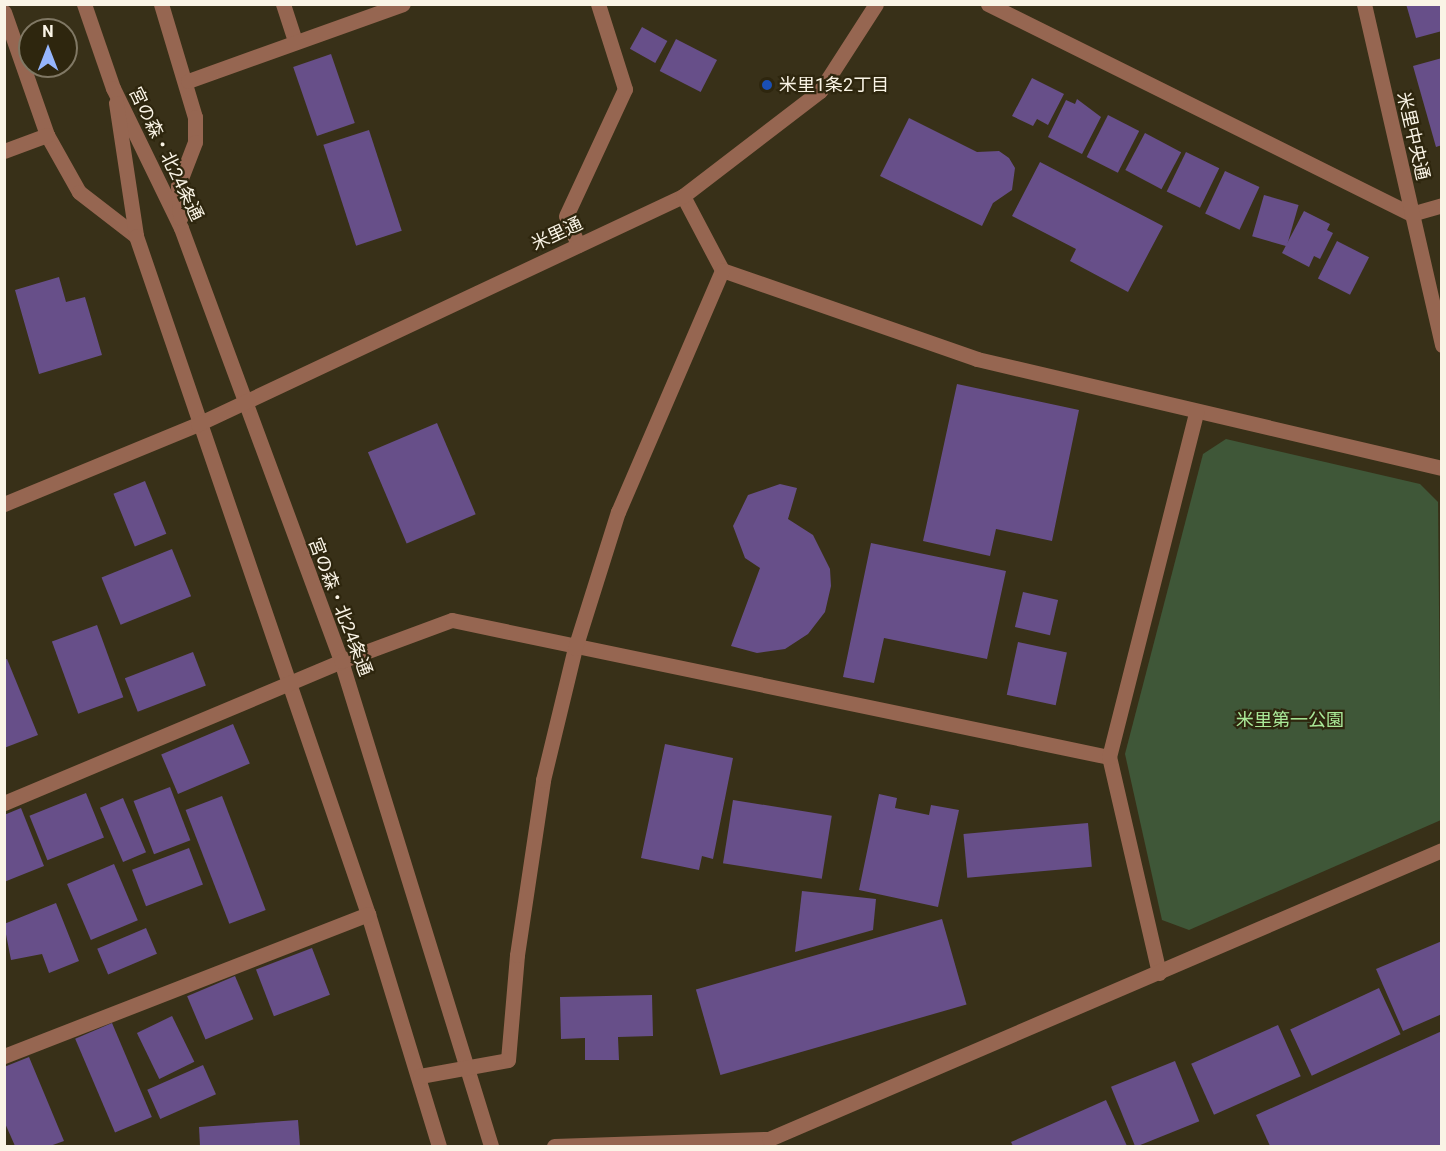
<!DOCTYPE html>
<html>
<head>
<meta charset="utf-8">
<style>
	body { margin:0 }
	#map { position:relative; width:1446px; height:1151px; overflow:hidden; background:#383018; font-family:Roboto,"Noto Sans JP",sans-serif }
	div>[style] { position:absolute }
	.green>* { inset:0; background:#3f5738 }
	.building>* { inset:0; background:#674f89; transform-origin:0 0 }
	.minor>* { height:15px; margin:-7.5px; padding:0 7.5px; transform-origin:7.5px; border-radius:7.5px; background:#966651 }
	.dots>* { width:16px; height:16px; translate:-50% -50%; box-sizing:border-box; border:3px solid #2e260e; border-radius:50% }
	span { translate:-50% -50%; white-space:nowrap; text-align:center; line-height:1.15; -webkit-text-stroke:4.5px #2e260e; paint-order:stroke }
	.poi-label { font-size:18px; color:#faf4e6 }
	.left { translate:0 -50%; text-align:left }
	.street-label { font-size:18px; color:#faf4e6 }
	.park-label { font-size:18px; color:#aae998 }
	.frame { position:absolute; inset:0; border:6px solid #faf4e6; pointer-events:none }
	.north { position:absolute; left:18px; top:18px; width:60px; height:60px; box-sizing:border-box; background:#2e260e; border:2px solid #807864; border-radius:50%; rotate:0deg; font-size:16px; font-weight:700; line-height:24px; text-align:center; color:#faf4e6 }
	.north::after { content:''; display:block; margin:auto; width:21px; height:27px; background:#96b6fd; clip-path:polygon(50% 0,100% 100%,50% 72%,0 100%) }
</style>
</head>
<body>
<div id="map">
	<div class="green">
		<div style="clip-path:polygon(1226px 439px,1420px 484px,1438px 502px,1441px 820px,1189px 930px,1162px 920px,1125px 754px,1203px 454px)"></div>
	</div>
	<div class="building">
		<div style="clip-path:polygon(1406px 4px,1442px 4px,1442px 31px,1416px 38px)"></div>
		<div style="left:642px;top:27px;width:29px;height:25px;rotate:29deg"></div>
		<div style="left:676px;top:39px;width:46px;height:36px;rotate:27deg"></div>
		<div style="left:331px;top:54px;width:73px;height:40px;rotate:71deg"></div>
		<div style="clip-path:polygon(1442px 58px,1442px 145px,1436px 147px,1413px 66px)"></div>
		<div style="clip-path:polygon(1032px 78px,1064px 94px,1048px 125px,1037px 119px,1033px 126px,1012px 116px)"></div>
		<div style="clip-path:polygon(1077px 99px,1101px 117px,1082px 154px,1048px 137px,1066px 100px,1075px 104px)"></div>
		<div style="left:1108px;top:115px;width:35px;height:47px;rotate:27deg"></div>
		<div style="clip-path:polygon(909px 118px,977px 152px,999px 151px,1009px 158px,1015px 168px,1012px 190px,993px 203px,982px 226px,880px 176px)"></div>
		<div style="left:369px;top:130px;width:106px;height:48px;rotate:72deg"></div>
		<div style="left:1145px;top:133px;width:41px;height:42px;rotate:28deg"></div>
		<div style="left:1186px;top:152px;width:37px;height:44px;rotate:26deg"></div>
		<div style="clip-path:polygon(1040px 162px,1163px 226px,1128px 292px,1070px 261px,1076px 249px,1012px 216px)"></div>
		<div style="left:1225px;top:171px;width:38px;height:47px;rotate:25deg"></div>
		<div style="left:1264px;top:195px;width:36px;height:43px;rotate:16deg"></div>
		<div style="clip-path:polygon(1304px 211px,1330px 224px,1327px 230px,1333px 233px,1320px 259px,1314px 256px,1309px 267px,1282px 253px)"></div>
		<div style="left:1337px;top:241px;width:36px;height:42px;rotate:27deg"></div>
		<div style="clip-path:polygon(59px 277px,66px 302px,85px 297px,102px 355px,39px 374px,15px 290px)"></div>
		<div style="clip-path:polygon(957px 384px,1079px 410px,1052px 541px,996px 529px,990px 556px,923px 541px)"></div>
		<div style="left:437px;top:423px;width:99px;height:75px;rotate:67deg"></div>
		<div style="left:145px;top:481px;width:57px;height:34px;rotate:68deg"></div>
		<div style="clip-path:polygon(780px 484px,797px 488px,788px 519px,813px 535px,830px 569px,831px 586px,825px 612px,808px 634px,785px 649px,757px 653px,731px 646px,760px 568px,745px 558px,733px 526px,748px 495px)"></div>
		<div style="clip-path:polygon(871px 543px,1006px 571px,987px 659px,884px 638px,874px 683px,843px 677px)"></div>
		<div style="left:172px;top:549px;width:51px;height:76px;rotate:68deg"></div>
		<div style="left:1023px;top:592px;width:36px;height:36px;rotate:13deg"></div>
		<div style="left:97px;top:625px;width:77px;height:48px;rotate:70deg"></div>
		<div style="left:1018px;top:642px;width:50px;height:54px;rotate:12deg"></div>
		<div style="left:193px;top:652px;width:36px;height:73px;rotate:69deg"></div>
		<div style="clip-path:polygon(7px 659px,38px 735px,4px 748px,4px 660px)"></div>
		<div style="left:233px;top:724px;width:43px;height:78px;rotate:67deg"></div>
		<div style="clip-path:polygon(665px 744px,733px 758px,713px 859px,702px 856px,699px 870px,641px 858px)"></div>
		<div style="left:170px;top:787px;width:57px;height:39px;rotate:69deg"></div>
		<div style="left:86px;top:793px;width:48px;height:61px;rotate:68deg"></div>
		<div style="clip-path:polygon(879px 794px,897px 798px,895px 808px,929px 815px,931px 805px,959px 810px,938px 907px,859px 890px)"></div>
		<div style="left:222px;top:796px;width:122px;height:39px;rotate:69deg"></div>
		<div style="left:123px;top:798px;width:59px;height:25px;rotate:67deg"></div>
		<div style="left:733px;top:800px;width:100px;height:64px;rotate:9deg"></div>
		<div style="clip-path:polygon(21px 808px,44px 866px,4px 882px,4px 815px)"></div>
		<div style="left:1088px;top:823px;width:44px;height:125px;rotate:85deg"></div>
		<div style="left:189px;top:848px;width:39px;height:61px;rotate:69deg"></div>
		<div style="left:114px;top:864px;width:61px;height:51px;rotate:67deg"></div>
		<div style="clip-path:polygon(802px 891px,876px 899px,873px 930px,795px 952px)"></div>
		<div style="clip-path:polygon(56px 903px,79px 961px,49px 973px,42px 954px,11px 960px,4px 924px)"></div>
		<div style="left:942px;top:919px;width:89px;height:256px;rotate:74deg"></div>
		<div style="left:146px;top:928px;width:28px;height:53px;rotate:67deg"></div>
		<div style="clip-path:polygon(1442px 941px,1442px 1014px,1403px 1031px,1376px 969px)"></div>
		<div style="left:312px;top:948px;width:50px;height:60px;rotate:69deg"></div>
		<div style="left:235px;top:976px;width:47px;height:52px;rotate:67deg"></div>
		<div style="left:1379px;top:988px;width:51px;height:98px;rotate:65deg"></div>
		<div style="clip-path:polygon(652px 995px,653px 1036px,618px 1037px,619px 1060px,585px 1060px,585px 1038px,561px 1039px,560px 997px)"></div>
		<div style="left:172px;top:1016px;width:51px;height:39px;rotate:64deg"></div>
		<div style="left:112px;top:1023px;width:102px;height:40px;rotate:67deg"></div>
		<div style="left:1278px;top:1025px;width:56px;height:95px;rotate:66deg"></div>
		<div style="clip-path:polygon(1442px 1031px,1442px 1146px,1270px 1146px,1256px 1115px)"></div>
		<div style="clip-path:polygon(29px 1057px,64px 1141px,50px 1146px,15px 1146px,4px 1121px,4px 1067px)"></div>
		<div style="left:1175px;top:1061px;width:65px;height:69px;rotate:68deg"></div>
		<div style="left:203px;top:1065px;width:32px;height:61px;rotate:66deg"></div>
		<div style="clip-path:polygon(1106px 1100px,1127px 1146px,1013px 1146px,1011px 1142px)"></div>
		<div style="clip-path:polygon(298px 1120px,300px 1146px,200px 1146px,199px 1127px)"></div>
	</div>
	<div class="minor">
		<div style="left:84px;top:4px;width:89px;rotate:71deg"></div>
		<div style="left:113px;top:88px;width:156px;rotate:64.1deg"></div>
		<div style="left:181px;top:228px;width:462px;rotate:69.7deg"></div>
		<div style="left:341px;top:661px;width:508px;rotate:72.81deg"></div>
		<div style="left:161px;top:4px;width:118px;rotate:73.3deg"></div>
		<div style="left:195px;top:117px;width:25px;rotate:90deg"></div>
		<div style="left:195px;top:142px;width:47px;rotate:111.1deg"></div>
		<div style="left:178px;top:186px;width:32px;rotate:86deg"></div>
		<div style="left:283px;top:4px;width:40px;rotate:72deg"></div>
		<div style="left:988px;top:4px;width:472px;rotate:26.4deg"></div>
		<div style="left:1411px;top:214px;width:32px;rotate:-16deg"></div>
		<div style="left:1364px;top:4px;width:350px;rotate:77.1deg"></div>
		<div style="left:4px;top:12px;width:130px;rotate:70.7deg"></div>
		<div style="left:47px;top:135px;width:65px;rotate:60.7deg"></div>
		<div style="left:79px;top:192px;width:72px;rotate:37.7deg"></div>
		<div style="left:188px;top:81px;width:228px;rotate:-19.7deg"></div>
		<div style="left:116px;top:103px;width:134px;rotate:81.4deg"></div>
		<div style="left:136px;top:236px;width:717px;rotate:71.11deg"></div>
		<div style="left:368px;top:914px;width:243px;rotate:73deg"></div>
		<div style="left:4px;top:151px;width:46px;rotate:-20.4deg"></div>
		<div style="left:683px;top:196px;width:84px;rotate:62.2deg"></div>
		<div style="left:722px;top:270px;width:270px;rotate:19.2deg"></div>
		<div style="left:977px;top:359px;width:478px;rotate:13.2deg"></div>
		<div style="left:578px;top:245px;width:31px;rotate:-112deg"></div>
		<div style="left:566px;top:216px;width:140px;rotate:-65.1deg"></div>
		<div style="left:625px;top:89px;width:89px;rotate:-107.6deg"></div>
		<div style="left:4px;top:504px;width:210px;rotate:-22.4deg"></div>
		<div style="left:198px;top:424px;width:536px;rotate:-25.18deg"></div>
		<div style="left:683px;top:196px;width:173px;rotate:-37.5deg"></div>
		<div style="left:820px;top:91px;width:103px;rotate:-57.2deg"></div>
		<div style="left:4px;top:803px;width:366px;rotate:-22.8deg"></div>
		<div style="left:341px;top:661px;width:118px;rotate:-20.3deg"></div>
		<div style="left:452px;top:620px;width:671px;rotate:11.78deg"></div>
		<div style="left:1159px;top:973px;width:222px;rotate:-103deg"></div>
		<div style="left:1109px;top:757px;width:356px;rotate:-75.8deg"></div>
		<div style="left:4px;top:1056px;width:391px;rotate:-21.3deg"></div>
		<div style="left:420px;top:1076px;width:89px;rotate:-10.3deg"></div>
		<div style="left:508px;top:1060px;width:105px;rotate:-85.1deg"></div>
		<div style="left:517px;top:955px;width:177px;rotate:-81.5deg"></div>
		<div style="left:543px;top:780px;width:136px;rotate:-76.4deg"></div>
		<div style="left:575px;top:648px;width:143px;rotate:-72.5deg"></div>
		<div style="left:618px;top:512px;width:263px;rotate:-66.7deg"></div>
		<div style="left:554px;top:1146px;width:215px;rotate:-1.9deg"></div>
		<div style="left:769px;top:1139px;width:732px;rotate:-23.24deg"></div>
	</div>
	<div class="dots">
		<div style="left:767px;top:85px;background:#1a4fb4"></div>
	</div>
	<div class="poi-label">
		<span class="left" style="left:779px;top:85px">米里1条2丁目</span>
	</div>
	<div class="street-label">
		<span style="left:1413px;top:136px;rotate:77deg">米里中央通</span>
		<span style="left:166px;top:154px;rotate:64deg">宮の森・北24条通</span>
		<span style="left:557px;top:234px;rotate:-25deg">米里通</span>
		<span style="left:340px;top:607px;rotate:69deg">宮の森・北24条通</span>
	</div>
	<div class="park-label">
		<span style="left:1290px;top:720px">米里第一公園</span>
	</div>
	<div class="frame"></div>
	<div class="north">N</div>
</div>
</body>
</html>
